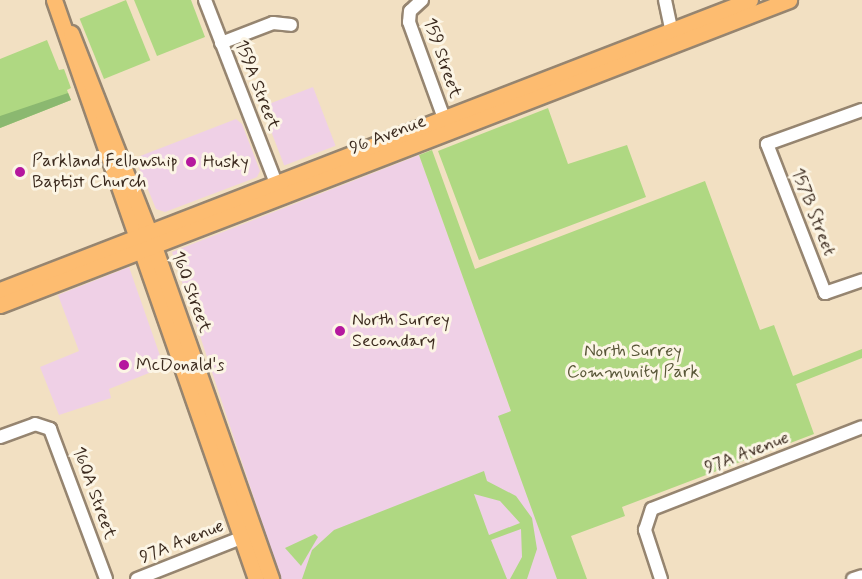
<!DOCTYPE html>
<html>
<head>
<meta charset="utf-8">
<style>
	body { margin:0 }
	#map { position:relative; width:862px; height:579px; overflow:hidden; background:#f2e0c2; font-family:Mynerve,sans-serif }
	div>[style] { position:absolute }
	.built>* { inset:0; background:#efd0e6; transform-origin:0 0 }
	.green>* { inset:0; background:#afd882; transform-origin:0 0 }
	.forest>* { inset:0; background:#8bb870 }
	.roads { filter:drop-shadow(2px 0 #968570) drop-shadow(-2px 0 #968570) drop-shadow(0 2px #968570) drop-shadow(0 -2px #968570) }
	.minor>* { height:12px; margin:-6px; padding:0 6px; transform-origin:6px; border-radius:6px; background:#fff }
	.major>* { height:15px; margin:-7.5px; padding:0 7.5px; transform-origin:7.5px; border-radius:7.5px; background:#fdbc70 }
	.dots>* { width:16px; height:16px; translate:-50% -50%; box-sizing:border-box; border:3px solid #fcf5e5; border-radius:50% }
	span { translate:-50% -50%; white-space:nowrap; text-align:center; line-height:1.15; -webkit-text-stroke:6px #fcf5e5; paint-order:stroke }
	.street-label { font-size:18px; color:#3b2a1e }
	.poi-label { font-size:18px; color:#3b2a1e }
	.left { translate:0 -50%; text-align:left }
	.park-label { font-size:18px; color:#585637 }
</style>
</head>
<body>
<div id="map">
	<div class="built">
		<div style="left:313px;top:87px;width:63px;height:55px;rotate:69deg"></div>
		<div style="clip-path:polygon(236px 119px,242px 124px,260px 171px,257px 177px,165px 212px,156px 209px,135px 158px)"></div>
		<div style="clip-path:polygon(419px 155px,511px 411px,499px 417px,557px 579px,281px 579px,172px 252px)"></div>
		<div style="clip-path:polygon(129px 267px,164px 367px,109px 389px,111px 398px,59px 415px,40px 367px,79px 351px,58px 295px)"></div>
	</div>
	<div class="green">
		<div style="left:126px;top:0;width:65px;height:50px;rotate:68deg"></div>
		<div style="clip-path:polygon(134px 0,191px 0,205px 37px,157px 56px)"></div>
		<div style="clip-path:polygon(47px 40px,59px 70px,64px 69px,71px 88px,67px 90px,71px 100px,0 128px,0 59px)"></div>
		<div style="clip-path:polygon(548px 108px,568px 164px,627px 145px,646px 197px,479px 260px,438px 151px)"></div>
		<div style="clip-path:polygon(432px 150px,475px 269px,705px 181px,760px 330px,774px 325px,793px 376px,862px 349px,862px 358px,796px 384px,814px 434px,622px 507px,625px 516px,571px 536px,587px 579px,557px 579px,498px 416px,511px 411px,419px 155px)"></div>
		<div style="clip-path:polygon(evenodd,484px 471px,487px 481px,516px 496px,532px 518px,537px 549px,527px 579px,510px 579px,522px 557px,521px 529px,491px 540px,507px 579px,302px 579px,312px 550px,334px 530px,484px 471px,474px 494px,500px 501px,520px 523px,489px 535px,474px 494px)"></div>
		<div style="clip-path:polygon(315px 534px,318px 537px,301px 566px,285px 548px)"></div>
	</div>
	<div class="forest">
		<div style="clip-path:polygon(68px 93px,71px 100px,0 128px,0 116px)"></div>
	</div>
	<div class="roads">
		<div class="minor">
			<div style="left:205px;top:0;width:196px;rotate:68.8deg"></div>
			<div style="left:422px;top:0;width:16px;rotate:137deg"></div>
			<div style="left:410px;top:11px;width:11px;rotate:95deg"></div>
			<div style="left:409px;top:22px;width:102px;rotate:70deg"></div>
			<div style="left:665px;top:0;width:38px;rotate:78deg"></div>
			<div style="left:221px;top:43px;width:56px;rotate:-21deg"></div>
			<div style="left:273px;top:23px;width:18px;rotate:6deg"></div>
			<div style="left:862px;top:110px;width:101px;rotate:160.3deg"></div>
			<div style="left:767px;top:144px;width:160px;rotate:68.7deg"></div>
			<div style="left:825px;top:293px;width:39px;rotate:-19deg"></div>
			<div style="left:0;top:437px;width:37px;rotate:-20deg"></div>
			<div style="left:35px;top:424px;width:16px;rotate:18deg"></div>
			<div style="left:50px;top:429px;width:160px;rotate:69.5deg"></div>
			<div style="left:137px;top:579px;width:112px;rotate:-21.5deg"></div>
			<div style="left:661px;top:579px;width:52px;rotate:-108.1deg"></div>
			<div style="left:645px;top:530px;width:22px;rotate:-72deg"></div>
			<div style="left:652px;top:509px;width:225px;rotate:-21.3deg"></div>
			<div style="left:853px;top:579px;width:9px;rotate:-18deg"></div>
		</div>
		<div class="major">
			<div style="left:54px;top:0;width:613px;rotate:70.77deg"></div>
			<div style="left:71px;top:33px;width:214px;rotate:68.6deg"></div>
			<div style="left:149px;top:232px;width:368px;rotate:70.6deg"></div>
			<div style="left:0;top:290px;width:804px;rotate:-21.14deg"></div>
			<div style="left:0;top:305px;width:846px;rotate:-21.13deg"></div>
		</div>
	</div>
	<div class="dots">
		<div style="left:191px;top:162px;background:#b5179e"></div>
		<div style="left:20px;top:172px;background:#b5179e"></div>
		<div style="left:340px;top:331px;background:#b5179e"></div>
		<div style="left:124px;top:365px;background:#b5179e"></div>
	</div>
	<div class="street-label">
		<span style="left:442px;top:58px;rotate:71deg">159 Street</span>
		<span style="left:257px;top:85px;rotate:69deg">159A Street</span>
		<span style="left:388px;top:135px;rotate:-21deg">96 Avenue</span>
		<span style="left:813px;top:212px;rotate:69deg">157B Street</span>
		<span style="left:191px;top:292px;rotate:70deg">160 Street</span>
		<span style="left:747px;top:453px;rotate:-21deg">97A Avenue</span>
		<span style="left:94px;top:493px;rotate:70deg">160A Street</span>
		<span style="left:182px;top:542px;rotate:-22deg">97A Avenue</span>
	</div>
	<div class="poi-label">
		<span class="left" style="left:32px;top:172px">Parkland Fellowship<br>Baptist Church</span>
		<span class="left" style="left:203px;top:162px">Husky</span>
		<span class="left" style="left:352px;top:331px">North Surrey<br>Secondary</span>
		<span class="left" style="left:136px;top:365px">McDonald's</span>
	</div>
	<div class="park-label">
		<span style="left:633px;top:362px">North Surrey<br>Community Park</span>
	</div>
</div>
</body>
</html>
